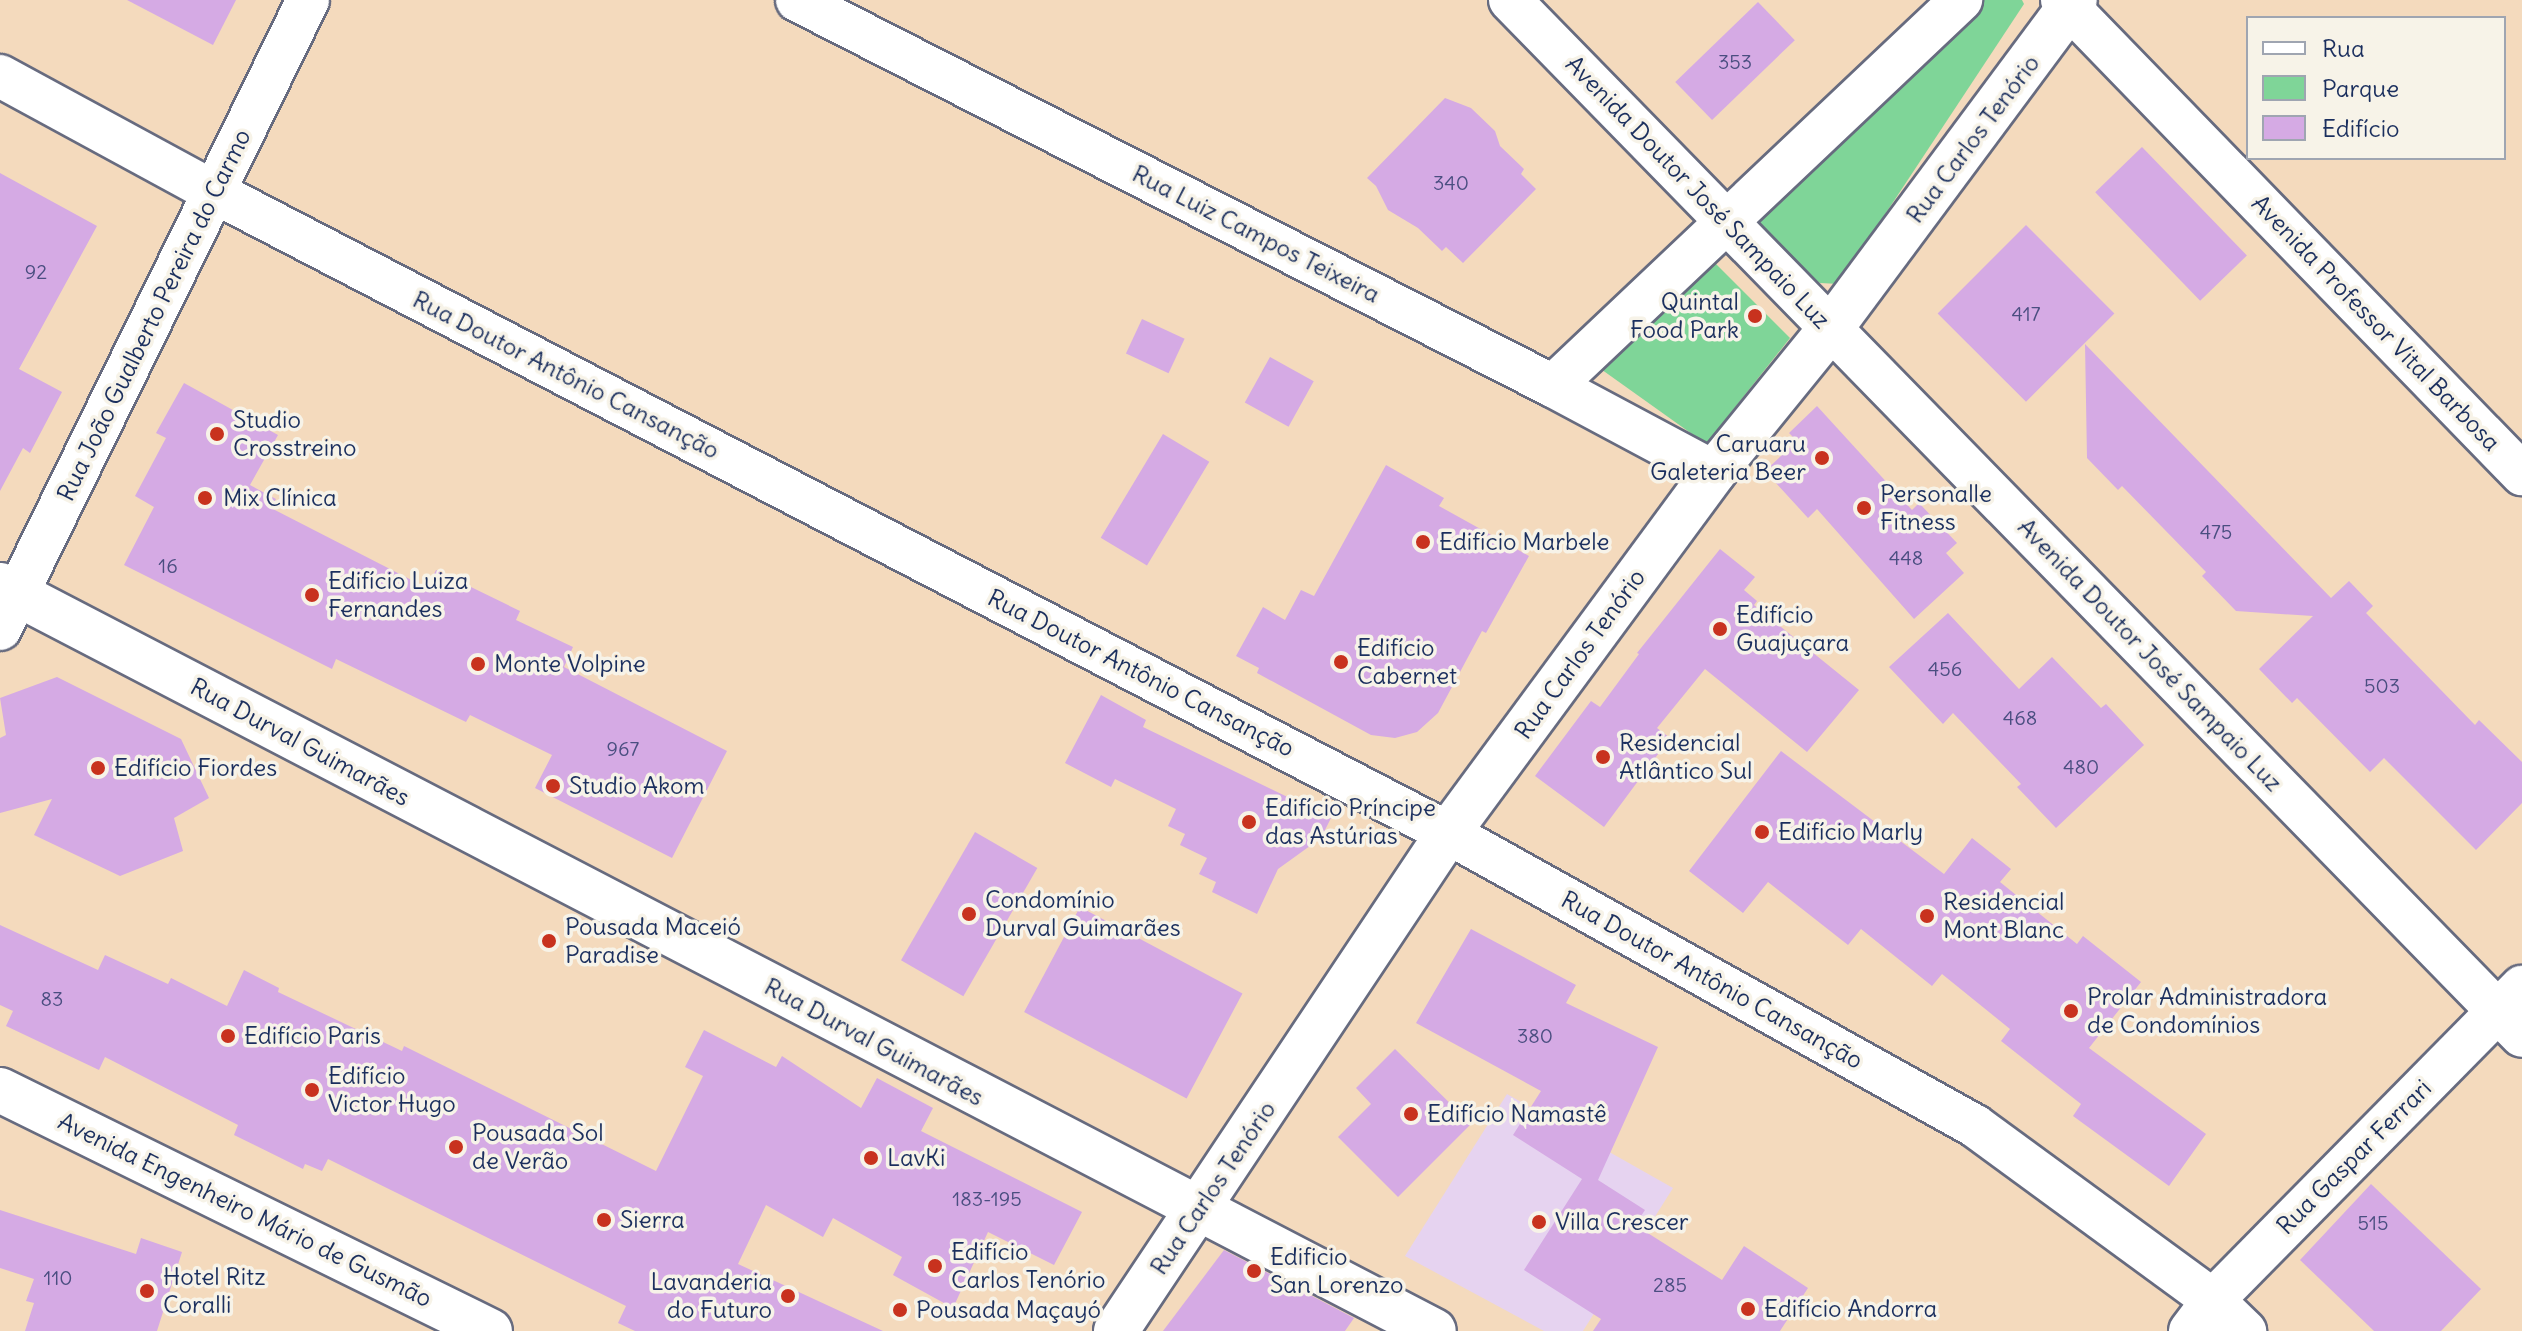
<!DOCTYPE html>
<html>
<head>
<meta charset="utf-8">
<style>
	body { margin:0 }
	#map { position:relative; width:2522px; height:1331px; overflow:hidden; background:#f4dabd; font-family:Delius,sans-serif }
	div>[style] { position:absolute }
	.built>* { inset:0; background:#e6d3f0 }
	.green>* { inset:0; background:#7fd598 }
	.building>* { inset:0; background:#d5aae4; transform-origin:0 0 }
	.roads { filter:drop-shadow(2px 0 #676b7f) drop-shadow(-2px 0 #676b7f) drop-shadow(0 2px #676b7f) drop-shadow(0 -2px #676b7f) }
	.street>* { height:42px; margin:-21px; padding:0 21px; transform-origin:21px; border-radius:21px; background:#fff }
	.secondary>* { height:44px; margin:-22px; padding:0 22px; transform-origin:22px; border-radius:22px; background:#fff }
	.dots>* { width:22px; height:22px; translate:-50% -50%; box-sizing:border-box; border:4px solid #f7f3e8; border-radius:50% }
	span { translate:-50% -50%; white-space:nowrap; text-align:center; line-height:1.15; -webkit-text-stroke:7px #f7f3e8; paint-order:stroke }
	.number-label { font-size:20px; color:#4a4e80 }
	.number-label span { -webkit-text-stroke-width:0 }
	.street-label { font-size:24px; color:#1b2f5e }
	.poi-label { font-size:24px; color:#1b2f5e }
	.right { translate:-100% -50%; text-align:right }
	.left { translate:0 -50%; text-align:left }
	.legend { position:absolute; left:2246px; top:16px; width:260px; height:144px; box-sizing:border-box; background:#f7f3e8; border:2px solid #9fa5b1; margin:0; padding:10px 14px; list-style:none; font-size:24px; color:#1b2f5e }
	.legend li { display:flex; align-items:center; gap:16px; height:40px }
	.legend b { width:40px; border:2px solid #9fa5b1 }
</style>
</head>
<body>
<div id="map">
	<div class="built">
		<div style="clip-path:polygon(1507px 1094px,1673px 1188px,1583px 1331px,1544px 1331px,1405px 1256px)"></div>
	</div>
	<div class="green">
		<div style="clip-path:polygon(1974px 0,2022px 0,2024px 4px,1839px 284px,1820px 283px,1780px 259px,1759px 229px,1755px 208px)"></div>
		<div style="clip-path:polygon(1706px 254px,1790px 338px,1706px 444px,1591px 362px)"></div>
	</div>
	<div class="building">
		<div style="clip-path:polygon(127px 0,236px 0,213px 45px)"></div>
		<div style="left:1758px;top:2px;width:53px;height:115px;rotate:46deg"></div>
		<div style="clip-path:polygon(1445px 98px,1471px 108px,1495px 131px,1500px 146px,1524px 169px,1521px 174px,1536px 189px,1463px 263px,1446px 247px,1442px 251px,1418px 228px,1388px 210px,1376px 186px,1367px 178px)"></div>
		<div style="left:2142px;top:147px;width:151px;height:65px;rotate:46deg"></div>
		<div style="clip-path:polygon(0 173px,97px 226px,19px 369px,62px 392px,30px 453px,23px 448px,0 491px)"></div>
		<div style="left:2026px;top:225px;width:125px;height:125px;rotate:45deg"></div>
		<div style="left:1142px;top:319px;width:47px;height:38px;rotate:25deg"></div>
		<div style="clip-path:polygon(2085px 344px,2331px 598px,2349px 581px,2373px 606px,2366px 613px,2475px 725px,2479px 720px,2522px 762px,2522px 803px,2476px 850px,2384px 758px,2370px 772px,2297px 698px,2292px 703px,2259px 669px,2313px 616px,2236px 611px,2202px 576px,2206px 572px,2122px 486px,2118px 490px,2087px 458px)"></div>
		<div style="left:1270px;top:357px;width:50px;height:52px;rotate:29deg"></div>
		<div style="clip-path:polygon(184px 383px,278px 435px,250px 485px,276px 499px,271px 508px,427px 588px,436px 570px,520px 611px,516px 620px,573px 647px,564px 667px,727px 751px,672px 858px,535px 788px,552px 755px,470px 715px,466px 722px,336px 659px,332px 669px,124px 565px,154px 507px,135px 496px,166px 438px,156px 433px)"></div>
		<div style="clip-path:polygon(1817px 406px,1912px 510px,1919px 503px,1957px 543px,1946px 553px,1964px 573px,1914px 619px,1817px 509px,1808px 518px,1765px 471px,1797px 441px,1789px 433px)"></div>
		<div style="left:1163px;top:434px;width:54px;height:121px;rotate:31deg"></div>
		<div style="clip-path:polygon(1386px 465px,1444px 498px,1439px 506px,1529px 556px,1486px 633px,1482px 631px,1438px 713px,1417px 732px,1395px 738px,1371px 735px,1257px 673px,1259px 668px,1236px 656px,1263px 607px,1285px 620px,1301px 590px,1314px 596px)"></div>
		<div style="clip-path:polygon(1720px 549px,1755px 577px,1744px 590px,1757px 601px,1754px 605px,1859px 690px,1807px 752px,1705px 669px,1657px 728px,1670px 738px,1604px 827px,1535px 776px,1591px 701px,1600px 707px,1639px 654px,1637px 653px)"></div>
		<div style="clip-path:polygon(1948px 613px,2019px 689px,2052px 657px,2101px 708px,2106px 704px,2144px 745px,2056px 828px,2017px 787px,2021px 784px,1953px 713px,1943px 724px,1889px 667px)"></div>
		<div style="clip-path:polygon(57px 677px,181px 739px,209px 798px,174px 818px,183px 851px,120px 876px,34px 835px,52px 799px,0 813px,0 738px,6px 735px,0 698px)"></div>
		<div style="clip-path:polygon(1101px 695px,1146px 720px,1143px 727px,1331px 818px,1321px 838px,1278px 869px,1257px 914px,1212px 892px,1216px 882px,1199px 874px,1207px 858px,1180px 845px,1185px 834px,1168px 826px,1176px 809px,1115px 779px,1111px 787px,1065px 763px)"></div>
		<div style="clip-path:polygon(1781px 751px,1944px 874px,1972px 838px,2011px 869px,2000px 882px,2077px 944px,2083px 936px,2141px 982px,2089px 1048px,2206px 1134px,2169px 1186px,2073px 1116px,2081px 1104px,2001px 1041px,2010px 1029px,1942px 974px,1932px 986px,1861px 929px,1848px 945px,1768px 882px,1743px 913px,1689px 871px)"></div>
		<div style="left:975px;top:832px;width:72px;height:148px;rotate:30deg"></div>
		<div style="left:1080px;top:907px;width:184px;height:119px;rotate:28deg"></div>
		<div style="clip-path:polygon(0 925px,98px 970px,105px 955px,168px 984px,171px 978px,227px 1006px,244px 970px,279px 988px,278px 992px,402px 1051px,404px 1046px,656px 1171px,703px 1076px,685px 1067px,704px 1030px,776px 1067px,782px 1056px,861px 1108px,877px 1078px,933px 1108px,921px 1131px,1082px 1212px,1054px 1265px,988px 1232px,953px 1308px,893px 1275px,902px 1257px,833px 1218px,823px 1237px,766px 1205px,738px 1264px,883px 1331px,635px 1331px,618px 1323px,626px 1306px,328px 1159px,322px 1171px,305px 1164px,303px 1169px,234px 1135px,238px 1125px,105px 1057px,99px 1070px,6px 1026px,13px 1011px,0 1005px)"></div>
		<div style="clip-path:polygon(1471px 929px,1576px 985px,1566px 1003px,1658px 1047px,1598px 1180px,1645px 1210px,1635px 1225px,1722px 1280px,1744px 1246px,1808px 1288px,1780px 1331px,1593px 1331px,1601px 1319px,1524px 1270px,1582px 1179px,1513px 1135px,1541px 1091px,1416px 1023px)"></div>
		<div style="clip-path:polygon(1395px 1049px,1471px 1124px,1398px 1197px,1338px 1137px,1371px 1104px,1356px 1088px)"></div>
		<div style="clip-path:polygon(2371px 1184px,2481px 1289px,2441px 1331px,2374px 1331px,2300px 1260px)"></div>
		<div style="clip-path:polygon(0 1210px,136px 1254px,141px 1238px,182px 1252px,157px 1331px,25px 1331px,34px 1303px,26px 1301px,34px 1279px,0 1268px)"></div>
		<div style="clip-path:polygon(1224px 1250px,1354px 1318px,1345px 1331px,1163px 1331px)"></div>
	</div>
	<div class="roads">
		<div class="street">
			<div style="left:797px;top:0;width:849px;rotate:27.05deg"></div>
			<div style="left:1553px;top:386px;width:183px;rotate:28.1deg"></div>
			<div style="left:1510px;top:0;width:1448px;rotate:45.67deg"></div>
			<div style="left:2062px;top:0;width:661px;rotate:45.86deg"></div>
			<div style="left:0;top:76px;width:243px;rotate:28.5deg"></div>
			<div style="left:214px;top:192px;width:1391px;rotate:27.45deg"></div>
			<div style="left:1448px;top:833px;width:603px;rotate:29.07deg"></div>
			<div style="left:1975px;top:1126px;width:295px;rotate:36.2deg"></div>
			<div style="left:2213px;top:1300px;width:45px;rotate:44.1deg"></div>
			<div style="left:1553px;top:386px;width:562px;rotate:-43.41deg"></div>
			<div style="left:0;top:629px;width:700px;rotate:-63.91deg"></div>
			<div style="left:2190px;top:1331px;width:39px;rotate:-53deg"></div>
			<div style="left:2213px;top:1300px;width:440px;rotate:-45.4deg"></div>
		</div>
		<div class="secondary">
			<div style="left:0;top:585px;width:1616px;rotate:27.48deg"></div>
			<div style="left:0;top:1090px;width:546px;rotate:26.19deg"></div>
			<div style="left:1116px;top:1331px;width:599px;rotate:-56.31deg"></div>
			<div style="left:1448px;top:833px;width:448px;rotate:-53.6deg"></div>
			<div style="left:1714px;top:472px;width:186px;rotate:-50.9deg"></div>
			<div style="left:1831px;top:328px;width:409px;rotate:-53.4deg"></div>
		</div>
	</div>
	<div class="dots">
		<div style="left:1755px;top:316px;background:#c8321e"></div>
		<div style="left:217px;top:434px;background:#c8321e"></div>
		<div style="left:1822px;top:458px;background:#c8321e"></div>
		<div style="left:205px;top:498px;background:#c8321e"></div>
		<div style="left:1864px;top:508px;background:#c8321e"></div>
		<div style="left:1423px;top:542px;background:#c8321e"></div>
		<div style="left:312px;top:595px;background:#c8321e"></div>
		<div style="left:1720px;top:629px;background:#c8321e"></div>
		<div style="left:1341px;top:662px;background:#c8321e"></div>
		<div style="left:478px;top:664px;background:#c8321e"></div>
		<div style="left:1603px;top:757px;background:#c8321e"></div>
		<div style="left:98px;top:768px;background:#c8321e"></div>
		<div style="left:553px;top:786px;background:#c8321e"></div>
		<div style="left:1249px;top:822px;background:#c8321e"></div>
		<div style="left:1762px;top:832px;background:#c8321e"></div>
		<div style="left:969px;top:914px;background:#c8321e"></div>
		<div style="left:1927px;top:916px;background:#c8321e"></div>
		<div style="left:549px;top:941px;background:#c8321e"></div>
		<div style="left:2071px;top:1011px;background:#c8321e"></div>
		<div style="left:228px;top:1036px;background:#c8321e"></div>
		<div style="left:312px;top:1090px;background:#c8321e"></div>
		<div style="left:1411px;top:1114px;background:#c8321e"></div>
		<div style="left:456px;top:1147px;background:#c8321e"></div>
		<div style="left:871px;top:1158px;background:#c8321e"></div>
		<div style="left:604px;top:1220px;background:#c8321e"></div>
		<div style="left:1539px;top:1222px;background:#c8321e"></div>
		<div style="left:935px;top:1266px;background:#c8321e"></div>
		<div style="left:1254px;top:1271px;background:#c8321e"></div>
		<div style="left:147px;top:1291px;background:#c8321e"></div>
		<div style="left:788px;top:1296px;background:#c8321e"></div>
		<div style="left:1748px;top:1309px;background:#c8321e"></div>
		<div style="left:900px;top:1310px;background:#c8321e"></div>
	</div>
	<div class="number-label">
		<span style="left:1735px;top:61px">353</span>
		<span style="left:1451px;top:182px">340</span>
		<span style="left:36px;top:271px">92</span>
		<span style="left:2026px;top:313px">417</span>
		<span style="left:2216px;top:531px">475</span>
		<span style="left:1906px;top:557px">448</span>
		<span style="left:168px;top:565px">16</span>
		<span style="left:1945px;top:668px">456</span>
		<span style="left:2382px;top:685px">503</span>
		<span style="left:2020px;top:717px">468</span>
		<span style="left:623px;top:748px">967</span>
		<span style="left:2081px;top:766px">480</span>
		<span style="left:52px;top:998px">83</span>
		<span style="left:1535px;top:1035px">380</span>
		<span style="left:987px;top:1198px">183-195</span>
		<span style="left:2373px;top:1222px">515</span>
		<span style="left:58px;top:1277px">110</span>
		<span style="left:1670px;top:1284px">285</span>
	</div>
	<div class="street-label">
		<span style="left:1973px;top:139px;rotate:-53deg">Rua Carlos Tenório</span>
		<span style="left:1698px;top:192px;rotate:46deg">Avenida Doutor José Sampaio Luz</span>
		<span style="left:1256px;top:234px;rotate:27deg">Rua Luiz Campos Teixeira</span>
		<span style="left:154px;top:315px;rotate:-64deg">Rua João Gualberto Pereira do Carmo</span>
		<span style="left:2376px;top:323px;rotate:46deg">Avenida Professor Vital Barbosa</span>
		<span style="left:566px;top:375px;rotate:27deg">Rua Doutor Antônio Cansanção</span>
		<span style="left:1580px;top:654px;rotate:-54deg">Rua Carlos Tenório</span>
		<span style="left:2150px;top:655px;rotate:46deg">Avenida Doutor José Sampaio Luz</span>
		<span style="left:1141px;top:673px;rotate:27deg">Rua Doutor Antônio Cansanção</span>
		<span style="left:300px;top:742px;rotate:28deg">Rua Durval Guimarães</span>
		<span style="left:1712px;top:980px;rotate:29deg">Rua Doutor Antônio Cansanção</span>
		<span style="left:874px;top:1042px;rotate:28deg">Rua Durval Guimarães</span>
		<span style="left:2354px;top:1157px;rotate:-45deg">Rua Gaspar Ferrari</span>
		<span style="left:1213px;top:1188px;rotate:-56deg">Rua Carlos Tenório</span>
		<span style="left:245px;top:1210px;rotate:26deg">Avenida Engenheiro Mário de Gusmão</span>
	</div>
	<div class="poi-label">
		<span class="right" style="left:1739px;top:316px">Quintal<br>Food Park</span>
		<span class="left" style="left:233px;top:434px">Studio<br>Crosstreino</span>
		<span class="right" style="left:1806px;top:458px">Caruaru<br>Galeteria Beer</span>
		<span class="left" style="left:1880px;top:508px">Personalle<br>Fitness</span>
		<span class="left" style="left:223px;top:498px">Mix Clínica</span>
		<span class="left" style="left:1439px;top:542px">Edifício Marbele</span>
		<span class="left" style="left:328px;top:595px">Edifício Luiza<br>Fernandes</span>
		<span class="left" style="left:1736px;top:629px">Edifício<br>Guajuçara</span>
		<span class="left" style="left:1357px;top:662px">Edifício<br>Cabernet</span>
		<span class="left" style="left:494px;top:664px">Monte Volpine</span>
		<span class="left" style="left:1619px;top:757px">Residencial<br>Atlântico Sul</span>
		<span class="left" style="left:114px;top:768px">Edifício Fiordes</span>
		<span class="left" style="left:569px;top:786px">Studio Akom</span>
		<span class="left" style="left:1265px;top:822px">Edifício Príncipe<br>das Astúrias</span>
		<span class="left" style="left:1778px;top:832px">Edifício Marly</span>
		<span class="left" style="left:985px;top:914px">Condomínio<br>Durval Guimarães</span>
		<span class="left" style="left:1943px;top:916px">Residencial<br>Mont Blanc</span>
		<span class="left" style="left:565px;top:941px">Pousada Maceió<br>Paradise</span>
		<span class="left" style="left:2087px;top:1011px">Prolar Administradora<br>de Condomínios</span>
		<span class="left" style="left:244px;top:1036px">Edifício Paris</span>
		<span class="left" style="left:328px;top:1090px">Edifício<br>Victor Hugo</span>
		<span class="left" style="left:1427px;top:1114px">Edifício Namastê</span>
		<span class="left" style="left:472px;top:1147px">Pousada Sol<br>de Verão</span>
		<span class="left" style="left:887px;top:1158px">LavKi</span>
		<span class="left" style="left:620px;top:1220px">Sierra</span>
		<span class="left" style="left:1555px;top:1222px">Villa Crescer</span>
		<span class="left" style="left:951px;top:1266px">Edifício<br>Carlos Tenório</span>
		<span class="left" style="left:1270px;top:1271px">Edificio<br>San Lorenzo</span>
		<span class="left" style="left:163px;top:1291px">Hotel Ritz<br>Coralli</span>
		<span class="right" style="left:772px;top:1296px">Lavanderia<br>do Futuro</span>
		<span class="left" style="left:1764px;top:1309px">Edifício Andorra</span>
		<span class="left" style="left:916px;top:1310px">Pousada Maçayó</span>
	</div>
	<ul class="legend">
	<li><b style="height:10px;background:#fff"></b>Rua</li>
	<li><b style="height:22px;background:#7fd598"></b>Parque</li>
	<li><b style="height:22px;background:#d5aae4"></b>Edifício</li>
	</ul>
</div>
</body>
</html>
